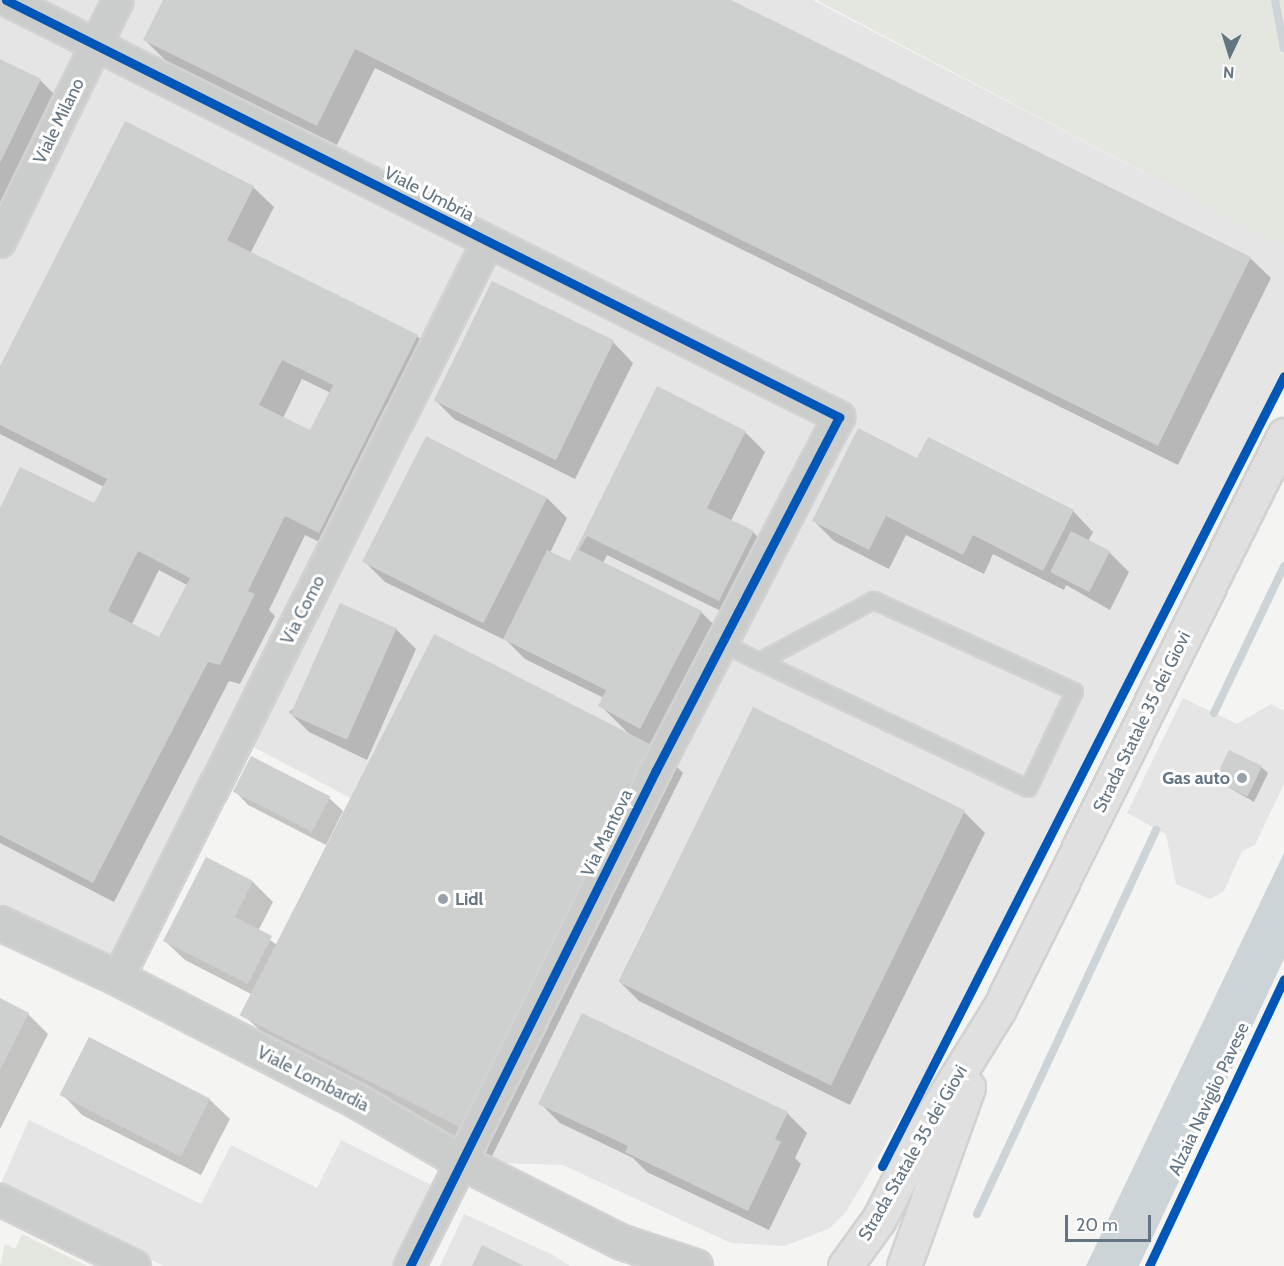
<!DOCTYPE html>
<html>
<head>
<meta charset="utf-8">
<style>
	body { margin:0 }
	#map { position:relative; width:1284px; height:1266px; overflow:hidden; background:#f4f4f2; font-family:Cabin,sans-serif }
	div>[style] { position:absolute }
	.built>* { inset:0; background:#e4e5e4 }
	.green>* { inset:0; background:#e4e7e0 }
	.water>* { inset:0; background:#ccd4d7 }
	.shadow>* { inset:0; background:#0003 }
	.stream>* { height:8px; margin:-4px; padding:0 4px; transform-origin:4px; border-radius:4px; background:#ccd4d7 }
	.building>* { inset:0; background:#ced0cf; transform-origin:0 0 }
	.roads { filter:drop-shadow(2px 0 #d1d2d1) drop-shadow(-2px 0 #d1d2d1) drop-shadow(0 2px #d1d2d1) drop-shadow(0 -2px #d1d2d1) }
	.service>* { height:15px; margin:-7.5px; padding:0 7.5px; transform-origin:7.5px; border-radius:7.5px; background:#cbcdcd }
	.minor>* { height:30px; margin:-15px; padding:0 15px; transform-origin:15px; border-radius:15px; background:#cbcdcd }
	.tertiary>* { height:33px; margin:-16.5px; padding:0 16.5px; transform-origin:16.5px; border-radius:16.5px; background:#cbcdcd }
	.primary>* { height:33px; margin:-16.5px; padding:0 16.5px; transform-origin:16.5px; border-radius:16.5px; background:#e0e0e0 }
	.cycleway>* { height:9px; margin:-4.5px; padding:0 4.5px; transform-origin:4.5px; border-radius:4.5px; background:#0057b8 }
	.dots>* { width:16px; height:16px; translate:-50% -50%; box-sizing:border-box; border:3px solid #fff; border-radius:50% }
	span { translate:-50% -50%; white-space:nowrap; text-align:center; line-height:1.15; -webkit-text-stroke:6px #fff; paint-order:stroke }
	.street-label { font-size:18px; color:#637482 }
	.poi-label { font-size:18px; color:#637482; font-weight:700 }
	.right { translate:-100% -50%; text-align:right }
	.left { translate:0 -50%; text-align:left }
	.north { position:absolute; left:1200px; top:24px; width:60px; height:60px; -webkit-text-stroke:4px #fff; paint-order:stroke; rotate:184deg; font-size:16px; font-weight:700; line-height:24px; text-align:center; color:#637482 }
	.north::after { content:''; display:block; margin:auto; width:21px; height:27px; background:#637482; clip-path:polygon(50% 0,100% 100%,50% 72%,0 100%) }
	.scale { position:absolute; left:1065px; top:1215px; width:86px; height:27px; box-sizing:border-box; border:3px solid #637482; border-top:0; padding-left:8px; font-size:18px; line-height:21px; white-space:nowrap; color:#637482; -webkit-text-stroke:4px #fff; paint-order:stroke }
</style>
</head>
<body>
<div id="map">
	<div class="built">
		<div style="clip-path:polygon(0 0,98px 0,0 206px)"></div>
		<div style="clip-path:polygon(118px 0,813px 0,1284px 246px,1284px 376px,1005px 931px,874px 1165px,846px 1212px,830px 1228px,785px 1246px,731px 1243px,563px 1165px,462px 1162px,656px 770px,362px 804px,238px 739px,118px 978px,0 903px,0 243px)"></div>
		<div style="clip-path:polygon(1183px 698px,1237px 724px,1271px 704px,1284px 711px,1284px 784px,1255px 845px,1242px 851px,1224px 891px,1210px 899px,1176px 884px,1166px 834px,1127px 813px)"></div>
		<div style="clip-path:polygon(29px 1120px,201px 1204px,231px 1145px,317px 1188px,341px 1140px,435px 1187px,396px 1266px,164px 1266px,0 1185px)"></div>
		<div style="clip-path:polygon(464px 1214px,553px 1255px,570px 1266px,440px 1266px)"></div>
	</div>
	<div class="green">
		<div style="clip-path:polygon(816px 0,1284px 0,1284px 246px)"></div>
		<div style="clip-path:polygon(22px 1234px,87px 1266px,0 1266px,5px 1244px,15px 1249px)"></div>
	</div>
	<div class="water">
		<div style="clip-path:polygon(1284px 853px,1284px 959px,1139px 1266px,1086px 1266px)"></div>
	</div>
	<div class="shadow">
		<div style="clip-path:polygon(165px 0,728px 0,1250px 258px,1271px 278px,1178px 465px,375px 68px,337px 145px,165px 60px,145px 40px)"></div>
		<div style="clip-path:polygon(0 60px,40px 80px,60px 100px,0 223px)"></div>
		<div style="clip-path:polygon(evenodd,125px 123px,253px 187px,274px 207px,250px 254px,417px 336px,437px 356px,340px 552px,305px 535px,269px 610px,275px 616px,240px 684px,229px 681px,114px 902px,0 843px,0 511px,94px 505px,104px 487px,0 434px,0 370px,125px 123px,302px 379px,331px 393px,311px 432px,283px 418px,302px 379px,125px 123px,159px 570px,187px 585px,160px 639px,132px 624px,159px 570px)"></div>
		<div style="clip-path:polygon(613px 342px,633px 363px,575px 479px,454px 419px,434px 399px)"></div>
		<div style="clip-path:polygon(657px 388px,745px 432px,765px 452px,731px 521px,753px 532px,773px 552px,739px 620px,607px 555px,603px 563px,701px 612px,721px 632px,660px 750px,683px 773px,489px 1162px,274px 1044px,247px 1018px,257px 997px,185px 960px,164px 940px,206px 859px,253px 882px,273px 902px,258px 931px,281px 948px,628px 733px,600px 705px,604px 698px,525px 659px,507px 641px,385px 582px,365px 562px,547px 498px,567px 518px,550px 553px,571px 563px)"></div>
		<div style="clip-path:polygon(918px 460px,1073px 511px,1093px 532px,1088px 541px,1109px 552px,1129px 572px,1110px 610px,1066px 585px,1064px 590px,993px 554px,984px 574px,906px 535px,889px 569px,834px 541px,813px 520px)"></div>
		<div style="clip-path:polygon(396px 629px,416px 649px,367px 760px,309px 732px,289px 712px)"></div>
		<div style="clip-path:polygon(754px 709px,964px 812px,985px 833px,850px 1105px,639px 1001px,619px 981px)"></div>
		<div style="clip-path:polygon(1261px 767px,1268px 773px,1254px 802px,1216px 780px)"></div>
		<div style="clip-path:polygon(235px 791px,329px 798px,343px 811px,326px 845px,248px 805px)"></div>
		<div style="clip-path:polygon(0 1000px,28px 1014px,48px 1034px,0 1129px)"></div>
		<div style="clip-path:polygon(62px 1094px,209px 1099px,230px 1119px,201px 1175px,82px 1115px)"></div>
		<div style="clip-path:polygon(540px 1103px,787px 1113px,807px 1133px,795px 1158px,801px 1164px,769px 1230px,647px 1172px,633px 1158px,560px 1123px)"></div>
	</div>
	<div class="stream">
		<div style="left:1275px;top:0;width:49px;rotate:79.4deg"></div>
		<div style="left:1214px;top:713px;width:163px;rotate:-64.5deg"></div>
		<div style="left:977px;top:1214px;width:424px;rotate:-65deg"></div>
	</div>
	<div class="building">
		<div style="clip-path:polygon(163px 0,731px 0,1251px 257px,1158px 446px,355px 49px,317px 126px,143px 40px)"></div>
		<div style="clip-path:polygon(0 59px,41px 79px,0 163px)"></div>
		<div style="clip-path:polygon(evenodd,125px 121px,254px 186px,227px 240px,418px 335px,319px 533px,285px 516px,248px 591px,255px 594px,220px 665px,208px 662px,93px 883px,0 835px,0 508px,20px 467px,94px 503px,107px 479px,0 425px,0 366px,125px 121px,282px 360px,333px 385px,310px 430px,259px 405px,282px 360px,125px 121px,138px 551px,190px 578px,159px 637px,108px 611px,138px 551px)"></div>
		<div style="left:492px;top:281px;width:136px;height:133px;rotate:26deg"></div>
		<div style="clip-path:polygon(657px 386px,746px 431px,707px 508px,754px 531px,719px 601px,587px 536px,579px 550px,702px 611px,640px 729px,598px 706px,606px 690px,503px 639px,547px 550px,570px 561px)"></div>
		<div style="clip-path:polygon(858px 428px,917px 458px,928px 437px,1074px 510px,1043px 571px,973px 535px,963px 555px,886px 516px,869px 550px,812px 521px)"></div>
		<div style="left:426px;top:436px;width:136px;height:141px;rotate:27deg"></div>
		<div style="left:1071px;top:531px;width:44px;height:46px;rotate:27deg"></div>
		<div style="left:340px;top:603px;width:62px;height:122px;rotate:24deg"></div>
		<div style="left:434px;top:634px;width:250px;height:428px;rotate:27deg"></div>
		<div style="left:753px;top:707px;width:236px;height:306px;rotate:26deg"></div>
		<div style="left:1229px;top:750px;width:37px;height:34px;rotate:26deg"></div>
		<div style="left:251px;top:756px;width:89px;height:40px;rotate:27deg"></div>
		<div style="clip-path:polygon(206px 857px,253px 881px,235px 917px,272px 936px,248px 984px,163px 941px)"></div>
		<div style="clip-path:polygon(0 998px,29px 1013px,0 1070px)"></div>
		<div style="clip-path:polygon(582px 1013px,788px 1112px,775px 1139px,781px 1142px,748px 1211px,625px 1152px,628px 1146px,538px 1104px)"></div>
		<div style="left:89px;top:1037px;width:136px;height:65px;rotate:27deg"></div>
		<div style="clip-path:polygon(482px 1245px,524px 1266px,472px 1266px)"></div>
	</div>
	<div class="roads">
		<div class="service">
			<div style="left:722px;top:643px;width:41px;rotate:25.9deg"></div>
			<div style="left:759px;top:661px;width:297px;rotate:25.3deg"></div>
			<div style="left:1028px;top:788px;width:107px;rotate:-64.6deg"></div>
			<div style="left:1074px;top:691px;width:221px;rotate:-155.6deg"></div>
			<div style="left:873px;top:600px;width:129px;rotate:151.8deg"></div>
		</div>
		<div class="minor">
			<div style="left:6px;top:0;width:932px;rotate:26.59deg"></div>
			<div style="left:839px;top:417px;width:398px;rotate:117.4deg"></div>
			<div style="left:656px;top:770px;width:554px;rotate:116.38deg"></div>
			<div style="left:0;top:242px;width:269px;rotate:-64deg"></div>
			<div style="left:118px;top:978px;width:824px;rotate:-63.31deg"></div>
			<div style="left:0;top:1200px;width:150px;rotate:26.1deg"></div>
		</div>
		<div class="tertiary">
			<div style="left:0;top:923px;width:130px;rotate:25deg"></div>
			<div style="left:118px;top:978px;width:271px;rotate:27.2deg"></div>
			<div style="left:359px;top:1102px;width:119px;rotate:30.2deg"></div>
			<div style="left:462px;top:1162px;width:179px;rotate:26.6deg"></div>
			<div style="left:622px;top:1242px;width:77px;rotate:18.2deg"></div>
		</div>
		<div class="primary">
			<div style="left:845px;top:1266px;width:58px;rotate:-54.1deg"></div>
			<div style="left:879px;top:1219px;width:106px;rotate:-62.9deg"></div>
			<div style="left:927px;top:1125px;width:137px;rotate:-58.2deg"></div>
			<div style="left:999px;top:1009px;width:641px;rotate:-63.59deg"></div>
			<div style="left:904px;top:1266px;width:190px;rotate:-70.3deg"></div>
		</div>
	</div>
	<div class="cycleway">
		<div style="left:6px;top:0;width:932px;rotate:26.59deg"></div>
		<div style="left:839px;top:417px;width:398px;rotate:117.4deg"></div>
		<div style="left:656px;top:770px;width:554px;rotate:116.38deg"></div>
		<div style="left:882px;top:1166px;width:886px;rotate:-63.03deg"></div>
		<div style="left:1149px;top:1266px;width:317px;rotate:-64.8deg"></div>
	</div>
	<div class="dots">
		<div style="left:1242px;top:778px;background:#96a1a9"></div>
		<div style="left:443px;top:899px;background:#96a1a9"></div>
	</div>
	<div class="street-label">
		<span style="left:59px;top:121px;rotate:-64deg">Viale Milano</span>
		<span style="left:429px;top:194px;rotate:27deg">Viale Umbria</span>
		<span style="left:303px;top:610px;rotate:-63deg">Via Como</span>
		<span style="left:1142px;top:722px;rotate:-64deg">Strada Statale 35 dei Giovi</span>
		<span style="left:607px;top:833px;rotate:-64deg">Via Mantova</span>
		<span style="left:313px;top:1079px;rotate:27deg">Viale Lombardia</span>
		<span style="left:1209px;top:1099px;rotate:-65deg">Alzaia Naviglio Pavese</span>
		<span style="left:913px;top:1153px;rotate:-60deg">Strada Statale 35 dei Giovi</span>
	</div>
	<div class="poi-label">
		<span class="right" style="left:1230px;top:778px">Gas auto</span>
		<span class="left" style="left:455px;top:899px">Lidl</span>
	</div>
	<div class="north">N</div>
	<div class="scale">20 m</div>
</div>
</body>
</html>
